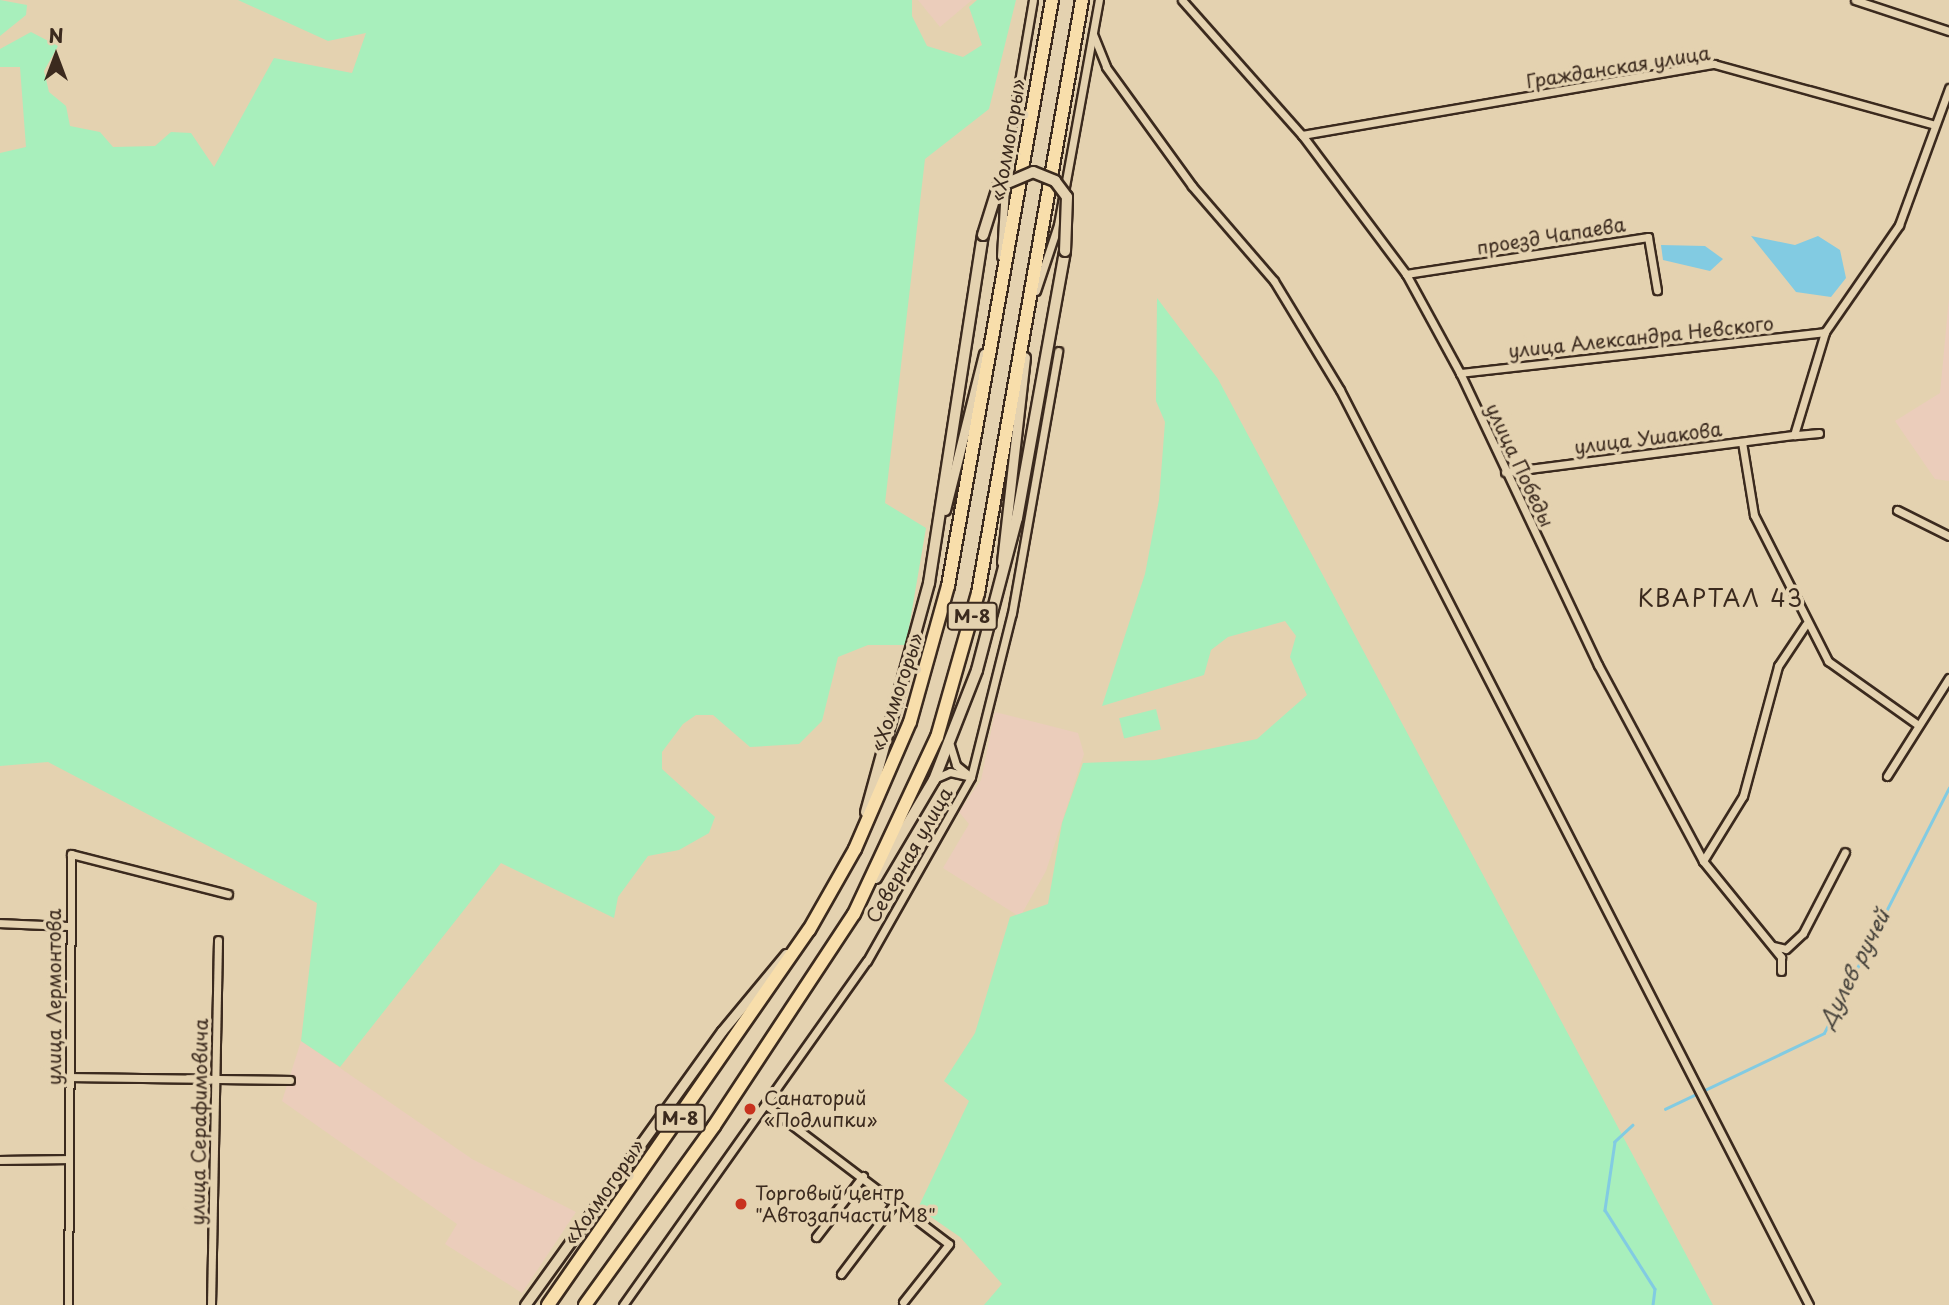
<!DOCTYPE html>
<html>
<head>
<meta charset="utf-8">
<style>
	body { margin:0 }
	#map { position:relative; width:1949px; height:1305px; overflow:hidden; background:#e4d2b0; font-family:"Playpen Sans",sans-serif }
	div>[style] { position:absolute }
	.built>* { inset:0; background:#ebcdbb }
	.green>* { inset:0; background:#a8efbc; transform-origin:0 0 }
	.water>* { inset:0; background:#82cbe2 }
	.stream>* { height:2.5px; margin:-1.25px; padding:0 1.25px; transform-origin:1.25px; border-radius:1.25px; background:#82cbe2 }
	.roads { filter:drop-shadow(2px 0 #3b2a1e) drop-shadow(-2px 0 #3b2a1e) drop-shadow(0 2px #3b2a1e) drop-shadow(0 -2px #3b2a1e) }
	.minor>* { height:7px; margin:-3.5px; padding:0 3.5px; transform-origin:3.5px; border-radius:3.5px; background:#e4d2b0 }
	.tertiary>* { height:9px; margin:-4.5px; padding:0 4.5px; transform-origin:4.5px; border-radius:4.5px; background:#e4d2b0 }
	.secondary>* { height:10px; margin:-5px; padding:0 5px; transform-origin:5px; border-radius:5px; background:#e4d2b0 }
	.trunk>* { height:12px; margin:-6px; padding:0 6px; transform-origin:6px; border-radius:6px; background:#f8deab }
	.bridges { filter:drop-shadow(2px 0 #3b2a1e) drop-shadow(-2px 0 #3b2a1e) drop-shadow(0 2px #3b2a1e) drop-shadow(0 -2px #3b2a1e) }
	.secondary-bridge>* { height:10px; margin:-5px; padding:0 5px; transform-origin:5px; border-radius:5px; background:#e4d2b0 }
	.dots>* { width:19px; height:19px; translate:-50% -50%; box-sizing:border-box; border:4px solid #e4d2b0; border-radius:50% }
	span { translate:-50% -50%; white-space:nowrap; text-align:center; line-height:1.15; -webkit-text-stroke:7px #e4d2b0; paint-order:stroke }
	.shield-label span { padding:2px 5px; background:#e4d2b0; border:2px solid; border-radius:5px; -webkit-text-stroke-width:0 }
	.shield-label { font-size:18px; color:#3b2a1e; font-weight:700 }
	.street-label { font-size:19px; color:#3b2a1e }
	.poi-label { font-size:19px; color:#3b2a1e }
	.left { translate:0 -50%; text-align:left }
	.water-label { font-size:21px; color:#46423b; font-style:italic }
	.quarter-label { font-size:23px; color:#3b2a1e; letter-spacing:2px }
	.north { position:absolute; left:21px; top:21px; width:70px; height:70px; -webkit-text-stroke:5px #e4d2b0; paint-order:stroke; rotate:0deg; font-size:19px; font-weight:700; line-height:28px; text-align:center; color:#3b2a1e }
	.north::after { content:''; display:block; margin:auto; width:24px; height:32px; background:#3b2a1e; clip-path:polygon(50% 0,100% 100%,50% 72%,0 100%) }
</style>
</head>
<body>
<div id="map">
	<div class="built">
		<div style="clip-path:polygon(918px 0,972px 0,940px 27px)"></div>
		<div style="clip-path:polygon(1949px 298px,1949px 481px,1935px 479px,1895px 421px,1940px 393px)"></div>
		<div style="clip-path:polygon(995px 712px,1078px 733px,1084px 754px,1046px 871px,1020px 917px,943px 868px,969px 824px,959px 812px,981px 780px)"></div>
		<div style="clip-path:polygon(301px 1041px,472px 1159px,576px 1212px,522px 1293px,445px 1244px,457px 1224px,282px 1101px)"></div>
	</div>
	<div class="green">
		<div style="clip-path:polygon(0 0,27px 5px,26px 15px,0 36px)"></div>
		<div style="clip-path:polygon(238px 0,912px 0,912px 16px,927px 46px,963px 57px,982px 45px,969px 7px,977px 0,1016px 0,989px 109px,925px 159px,885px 503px,926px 528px,906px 645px,868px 645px,838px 657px,822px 721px,799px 744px,750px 747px,713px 715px,696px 715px,683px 724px,662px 752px,662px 769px,715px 817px,709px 833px,679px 850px,648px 856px,618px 897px,614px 918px,501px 863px,340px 1067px,301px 1041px,317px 903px,48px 762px,0 766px,0 153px,26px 147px,20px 67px,0 67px,0 49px,31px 32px,58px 46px,44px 71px,49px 92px,66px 106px,70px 126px,100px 132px,113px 147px,155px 146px,171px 132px,191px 133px,214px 167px,274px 58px,352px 73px,366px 33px,328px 41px)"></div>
		<div style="clip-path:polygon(1157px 298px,1218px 379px,1713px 1305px,984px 1305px,1002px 1284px,960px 1237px,918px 1208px,969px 1101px,944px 1081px,975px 1033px,1010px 917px,1048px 904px,1062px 823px,1083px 763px,1155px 760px,1257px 739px,1307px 695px,1290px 657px,1296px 636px,1285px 621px,1228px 637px,1211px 650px,1204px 675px,1102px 706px,1145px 574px,1159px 500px,1165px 422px,1156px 401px)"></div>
		<div style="left:1156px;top:709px;width:21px;height:38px;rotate:76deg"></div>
	</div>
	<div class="water">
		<div style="clip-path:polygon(1751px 236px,1795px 245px,1818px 236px,1840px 250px,1846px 278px,1831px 297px,1796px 292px)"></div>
		<div style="clip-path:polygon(1661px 245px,1705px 246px,1723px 259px,1710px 271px,1663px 260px)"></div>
	</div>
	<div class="stream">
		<div style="left:1665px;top:1109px;width:176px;rotate:-25.5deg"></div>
		<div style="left:1824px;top:1033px;width:275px;rotate:-63deg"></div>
		<div style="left:1633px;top:1125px;width:25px;rotate:137deg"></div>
		<div style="left:1615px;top:1142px;width:69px;rotate:98.4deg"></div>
		<div style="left:1605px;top:1210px;width:93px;rotate:57.7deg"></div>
		<div style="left:1655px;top:1289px;width:16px;rotate:97deg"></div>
	</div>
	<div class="roads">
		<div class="minor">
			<div style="left:1182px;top:0;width:181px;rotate:48.4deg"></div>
			<div style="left:1302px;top:135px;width:174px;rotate:53.2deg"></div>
			<div style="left:1406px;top:274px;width:113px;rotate:61.4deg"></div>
			<div style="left:1460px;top:373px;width:323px;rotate:64.7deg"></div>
			<div style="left:1598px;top:665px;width:222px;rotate:61.8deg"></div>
			<div style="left:1703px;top:861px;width:124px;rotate:50.9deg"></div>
			<div style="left:1781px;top:957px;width:14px;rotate:90deg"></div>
			<div style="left:1855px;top:0;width:99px;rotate:18.3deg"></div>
			<div style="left:1093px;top:34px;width:35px;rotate:68deg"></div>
			<div style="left:1106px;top:67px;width:147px;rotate:54.1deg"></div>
			<div style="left:1192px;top:186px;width:125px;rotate:49.2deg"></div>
			<div style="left:1274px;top:281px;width:127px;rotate:58.8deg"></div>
			<div style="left:1340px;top:390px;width:1028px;rotate:62.86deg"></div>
			<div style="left:1302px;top:135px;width:418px;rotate:-9.8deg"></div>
			<div style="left:1714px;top:64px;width:229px;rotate:15.4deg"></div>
			<div style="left:1001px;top:256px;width:104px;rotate:-86.7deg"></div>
			<div style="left:1007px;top:152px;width:154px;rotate:-80.3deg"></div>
			<div style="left:1406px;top:274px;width:245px;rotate:-8.7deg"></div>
			<div style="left:1648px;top:237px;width:54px;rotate:80.4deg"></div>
			<div style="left:1036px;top:291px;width:70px;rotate:-71.6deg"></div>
			<div style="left:1058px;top:225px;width:229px;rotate:-79.7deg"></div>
			<div style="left:1460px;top:373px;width:367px;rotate:-6.4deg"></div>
			<div style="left:1819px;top:433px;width:25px;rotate:175deg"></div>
			<div style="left:1794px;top:435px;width:108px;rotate:-73.2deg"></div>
			<div style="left:1825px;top:332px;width:130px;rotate:-55.3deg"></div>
			<div style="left:1899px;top:225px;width:146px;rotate:-69.9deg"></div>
			<div style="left:1742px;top:442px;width:74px;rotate:80.7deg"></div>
			<div style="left:1754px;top:515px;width:164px;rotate:63.1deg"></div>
			<div style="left:1828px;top:661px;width:110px;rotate:35.4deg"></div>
			<div style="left:1505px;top:472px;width:291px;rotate:-7.3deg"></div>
			<div style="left:1897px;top:510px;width:58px;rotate:26.6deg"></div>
			<div style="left:950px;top:745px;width:21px;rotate:73deg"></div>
			<div style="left:956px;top:765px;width:19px;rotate:39deg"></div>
			<div style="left:1887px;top:776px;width:116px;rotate:-57.7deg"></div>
			<div style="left:936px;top:778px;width:15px;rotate:-23deg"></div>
			<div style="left:950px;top:772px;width:17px;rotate:13deg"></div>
			<div style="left:1703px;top:861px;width:76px;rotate:-58.4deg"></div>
			<div style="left:1743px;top:796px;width:135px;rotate:-74.9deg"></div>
			<div style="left:1778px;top:666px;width:50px;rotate:-56.3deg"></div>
			<div style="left:0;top:923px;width:70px;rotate:2.5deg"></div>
			<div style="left:1773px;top:946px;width:13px;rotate:13deg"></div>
			<div style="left:1786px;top:949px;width:23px;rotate:-43deg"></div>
			<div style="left:1803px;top:933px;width:91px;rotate:-62.6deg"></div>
			<div style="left:70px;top:1077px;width:220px;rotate:0.8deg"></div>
			<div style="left:767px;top:1106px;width:228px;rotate:37.2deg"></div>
			<div style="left:949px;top:1244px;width:74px;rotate:128.4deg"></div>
			<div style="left:0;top:1160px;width:69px;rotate:-0.8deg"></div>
			<div style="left:816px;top:1237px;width:77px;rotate:-52.4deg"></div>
			<div style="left:841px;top:1274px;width:93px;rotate:-52.9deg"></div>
			<div style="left:68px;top:1305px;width:451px;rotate:-89.6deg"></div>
			<div style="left:71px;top:854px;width:162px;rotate:14.3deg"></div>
			<div style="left:211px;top:1305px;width:365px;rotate:-88.9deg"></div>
			<div style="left:623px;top:1305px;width:422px;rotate:-54.7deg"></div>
			<div style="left:867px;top:961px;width:211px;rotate:-60.5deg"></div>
			<div style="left:971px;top:777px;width:169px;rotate:-76deg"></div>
			<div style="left:1012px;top:613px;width:266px;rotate:-80deg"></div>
		</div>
		<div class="tertiary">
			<div style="left:945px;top:510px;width:161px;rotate:-76deg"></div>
			<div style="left:1002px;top:562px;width:206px;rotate:-83.6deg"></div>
			<div style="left:525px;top:1305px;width:337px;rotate:-54.3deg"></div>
			<div style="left:722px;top:1031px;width:100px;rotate:-50.3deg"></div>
		</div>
		<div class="secondary">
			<div style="left:866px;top:812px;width:238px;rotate:-74.6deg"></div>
			<div style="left:929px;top:583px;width:352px;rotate:-81.2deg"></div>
			<div style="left:876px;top:878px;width:114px;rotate:-59.4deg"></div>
			<div style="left:934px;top:780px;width:118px;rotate:-68.6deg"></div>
			<div style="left:977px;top:670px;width:157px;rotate:-75.3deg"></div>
			<div style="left:1017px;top:518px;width:271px;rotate:-79.8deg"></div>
		</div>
		<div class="trunk">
			<div style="left:548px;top:1305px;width:457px;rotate:-55.2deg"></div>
			<div style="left:809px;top:930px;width:93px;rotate:-60.4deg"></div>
			<div style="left:855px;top:849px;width:138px;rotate:-66.6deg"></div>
			<div style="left:910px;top:722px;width:141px;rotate:-74.4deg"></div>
			<div style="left:948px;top:586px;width:595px;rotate:-79.94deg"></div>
			<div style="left:585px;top:1305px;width:221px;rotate:-54.2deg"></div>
			<div style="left:714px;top:1126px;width:254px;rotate:-56.6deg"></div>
			<div style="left:854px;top:914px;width:195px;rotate:-64.9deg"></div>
			<div style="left:937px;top:737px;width:150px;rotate:-74.1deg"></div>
			<div style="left:978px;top:593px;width:602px;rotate:-80.05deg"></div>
		</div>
	</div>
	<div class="bridges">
		<div class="secondary-bridge">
			<div style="left:983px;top:235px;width:50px;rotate:-72.6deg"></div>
			<div style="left:998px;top:187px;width:38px;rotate:-23deg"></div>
			<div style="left:1033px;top:172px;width:24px;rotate:22deg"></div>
			<div style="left:1055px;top:181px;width:20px;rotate:53deg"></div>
			<div style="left:1067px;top:197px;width:54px;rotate:92.1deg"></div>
		</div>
	</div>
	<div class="dots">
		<div style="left:750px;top:1109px;background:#c8321e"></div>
		<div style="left:741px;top:1204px;background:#c8321e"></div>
	</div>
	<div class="shield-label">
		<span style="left:972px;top:616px">М-8</span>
		<span style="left:680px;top:1118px">М-8</span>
	</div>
	<div class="street-label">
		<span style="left:1618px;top:67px;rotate:-9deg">Гражданская улица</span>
		<span style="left:1008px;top:140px;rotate:-80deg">«Холмогоры»</span>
		<span style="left:1551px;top:236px;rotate:-9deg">проезд Чапаева</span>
		<span style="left:1641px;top:337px;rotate:-6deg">улица Александра Невского</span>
		<span style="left:1648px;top:438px;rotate:-7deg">улица Ушакова</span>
		<span style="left:1520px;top:465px;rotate:65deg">улица Победы</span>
		<span style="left:897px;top:692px;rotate:-71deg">«Холмогоры»</span>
		<span style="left:909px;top:855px;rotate:-60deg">Северная улица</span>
		<span style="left:54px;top:997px;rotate:-90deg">улица Лермонтова</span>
		<span style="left:199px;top:1122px;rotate:-89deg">улица Серафимовича</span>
		<span style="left:604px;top:1192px;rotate:-55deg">«Холмогоры»</span>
	</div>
	<div class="poi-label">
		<span class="left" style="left:764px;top:1109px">Санаторий<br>«Подлипки»</span>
		<span class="left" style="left:755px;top:1204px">Торговый центр<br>"Автозапчасти М8"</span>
	</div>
	<div class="water-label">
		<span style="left:1853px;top:968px;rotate:-63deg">Дулев ручей</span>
	</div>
	<div class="quarter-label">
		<span style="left:1721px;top:598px">КВАРТАЛ 43</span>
	</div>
	<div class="north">N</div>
</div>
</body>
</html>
